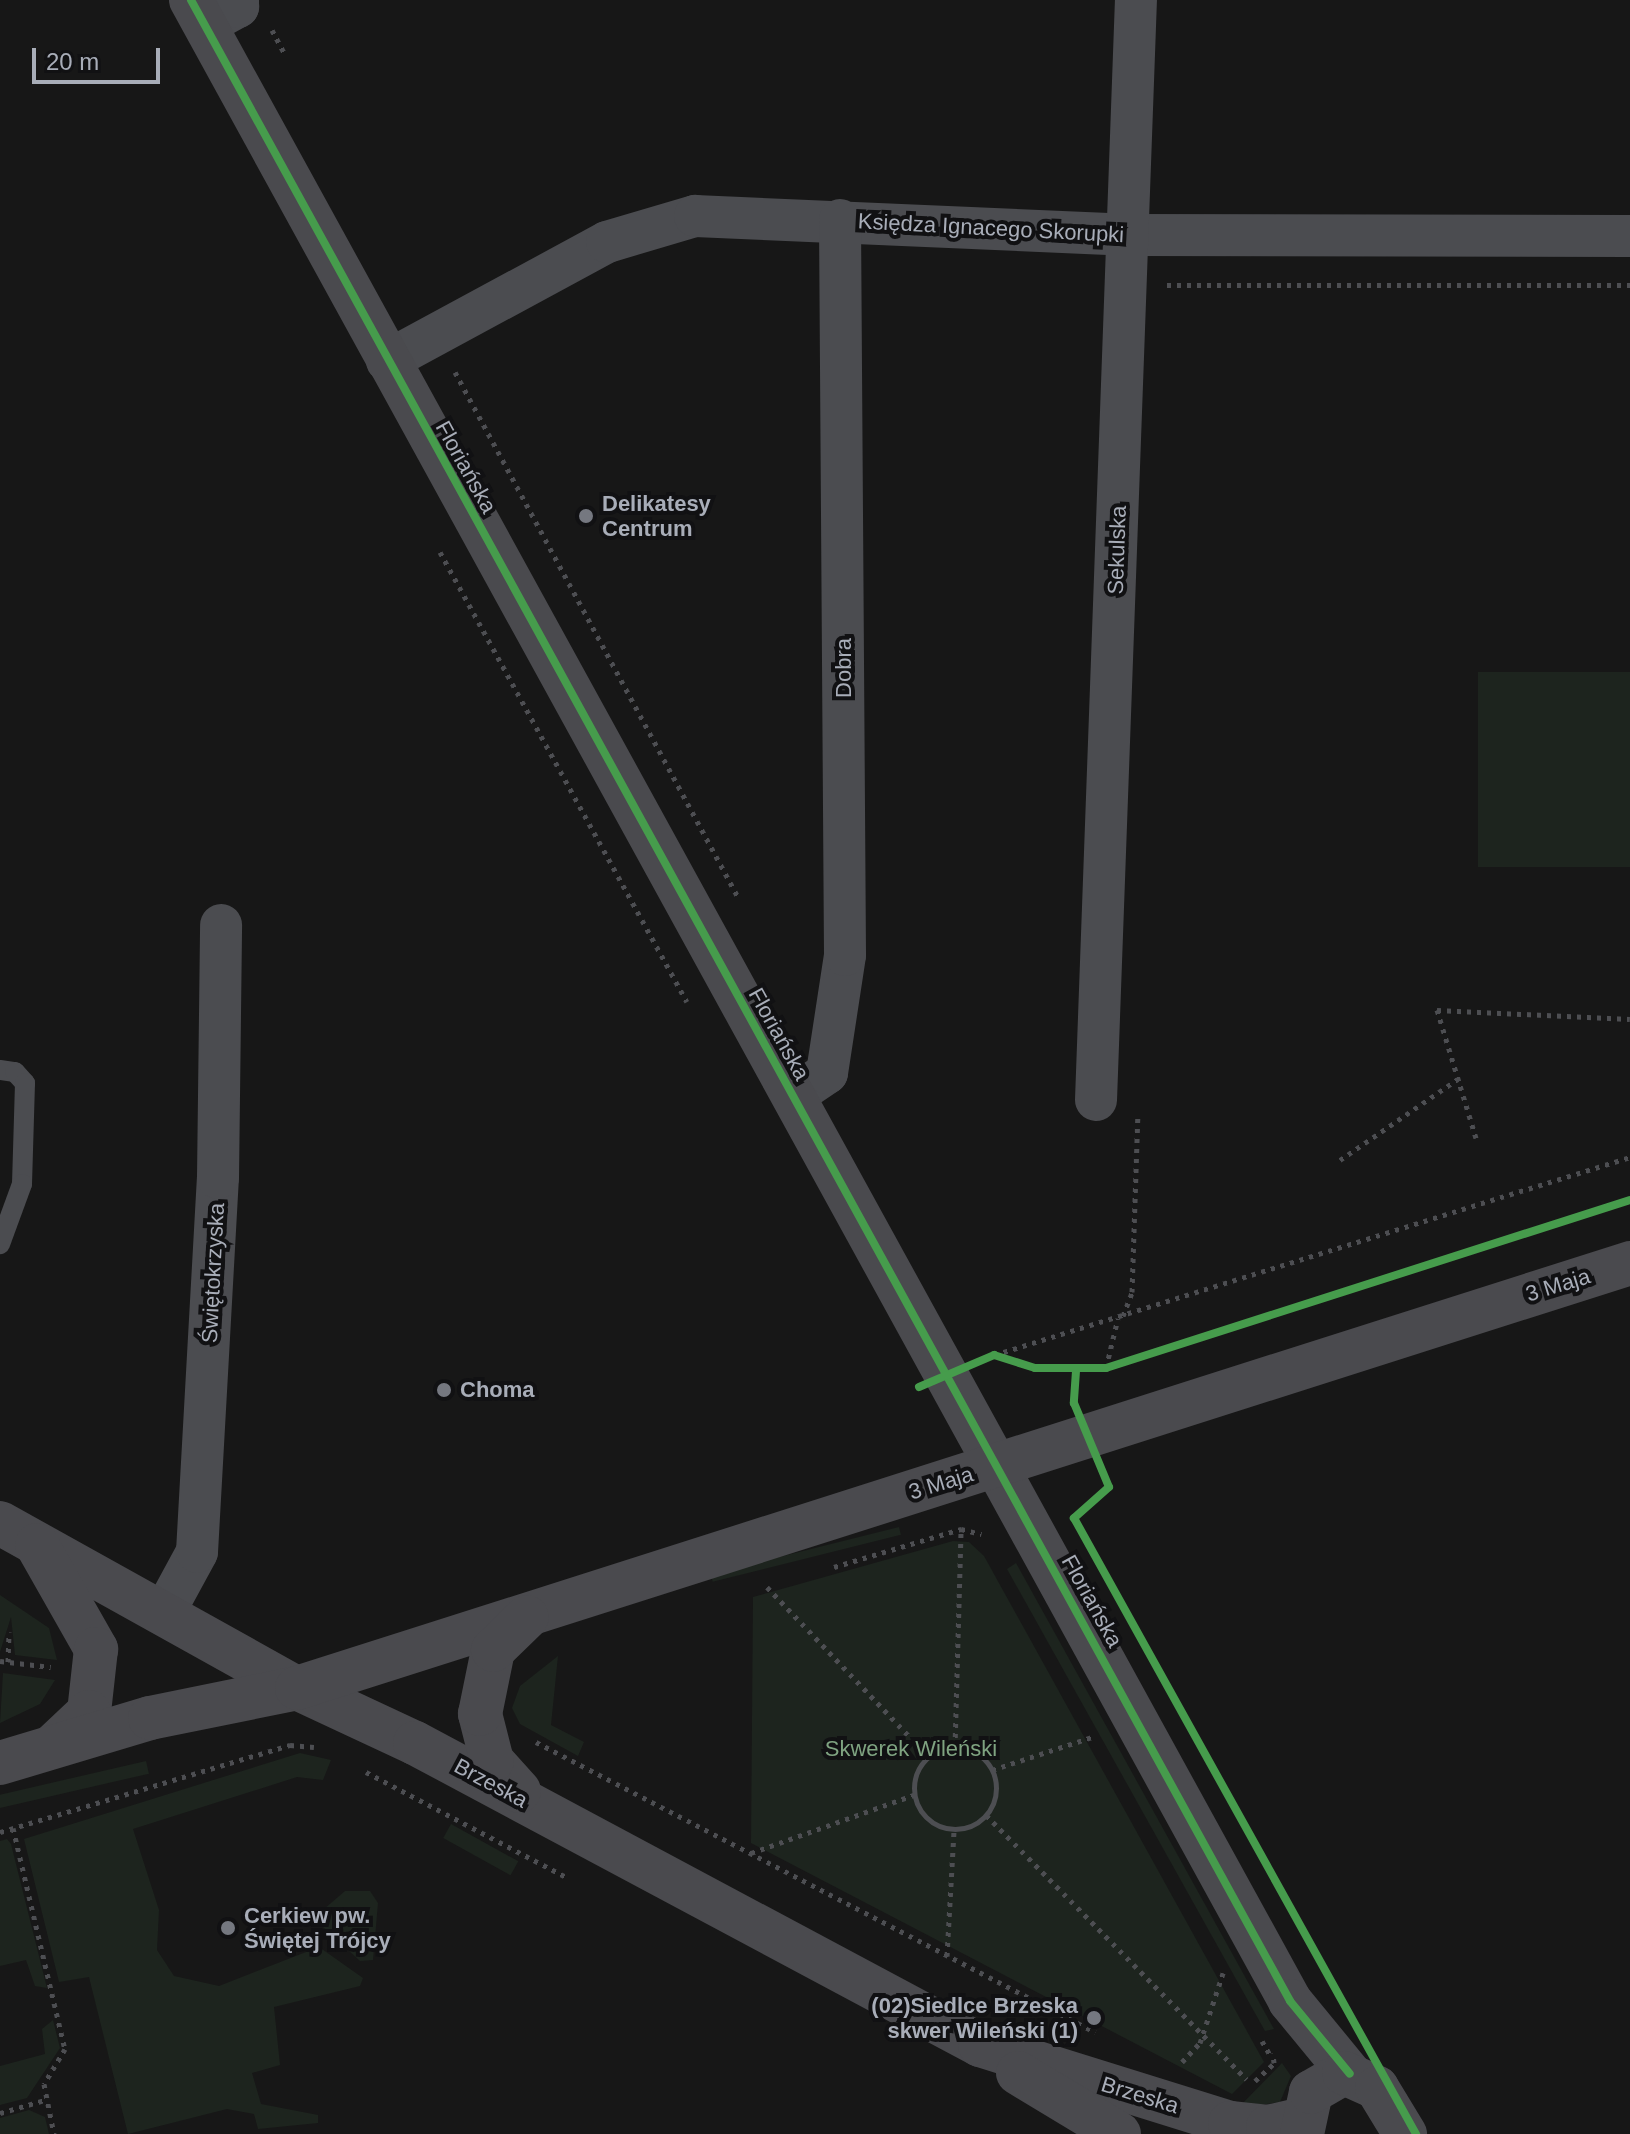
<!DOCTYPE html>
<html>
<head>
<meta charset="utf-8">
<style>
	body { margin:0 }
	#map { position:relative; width:1630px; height:2134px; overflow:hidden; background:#171717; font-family:Arial,sans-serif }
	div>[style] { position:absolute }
	.green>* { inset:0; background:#1d241e; transform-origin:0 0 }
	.path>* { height:5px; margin-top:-2.5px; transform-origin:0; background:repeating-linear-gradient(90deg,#4d4e52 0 4px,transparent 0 10px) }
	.path>.ring { margin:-2.5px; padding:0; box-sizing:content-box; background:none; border:5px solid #4d4e52; border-radius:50% }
	.lane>* { height:20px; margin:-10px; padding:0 10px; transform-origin:10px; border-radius:10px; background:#4b4c50 }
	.street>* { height:42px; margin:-21px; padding:0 21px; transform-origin:21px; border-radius:21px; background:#4b4c50 }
	.secondary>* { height:44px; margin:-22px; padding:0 22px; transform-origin:22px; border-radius:22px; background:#4a4a4e }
	.cycleway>* { height:8px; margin:-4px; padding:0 4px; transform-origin:4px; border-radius:4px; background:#469c4c }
	.dots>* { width:22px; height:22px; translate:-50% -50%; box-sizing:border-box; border:4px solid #111113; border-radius:50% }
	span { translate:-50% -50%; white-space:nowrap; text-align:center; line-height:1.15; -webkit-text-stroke:8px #111113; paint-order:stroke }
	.street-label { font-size:22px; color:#a8adb8 }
	.poi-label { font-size:22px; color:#a8adb8; font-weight:700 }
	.left { translate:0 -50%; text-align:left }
	.right { translate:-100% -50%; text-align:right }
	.park-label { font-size:22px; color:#7fa381 }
	.scale { position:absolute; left:32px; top:48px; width:128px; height:36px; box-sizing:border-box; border:4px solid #a8adb8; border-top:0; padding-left:10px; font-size:24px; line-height:28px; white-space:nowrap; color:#a8adb8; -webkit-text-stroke:6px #111113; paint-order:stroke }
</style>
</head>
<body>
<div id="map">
	<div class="green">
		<div style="left:1630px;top:672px;width:195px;height:152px;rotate:90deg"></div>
		<div style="left:899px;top:1527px;width:8px;height:194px;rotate:76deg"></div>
		<div style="clip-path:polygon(953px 1541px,969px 1542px,984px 1556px,1264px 2062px,1232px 2094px,751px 1843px,753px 1597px)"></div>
		<div style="clip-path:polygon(1016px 1563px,1274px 2029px,1265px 2031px,1007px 1569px)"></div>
		<div style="clip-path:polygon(0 1595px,49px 1628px,57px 1660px,15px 1655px,11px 1617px,0 1652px)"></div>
		<div style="clip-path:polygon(558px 1656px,551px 1725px,584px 1742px,578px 1756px,520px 1724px,512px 1708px,520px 1686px)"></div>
		<div style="clip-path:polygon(3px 1673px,55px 1680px,40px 1704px,0 1723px)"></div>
		<div style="clip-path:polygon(300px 1753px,331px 1760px,323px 1780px,297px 1777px,133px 1829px,159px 1910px,157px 1950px,174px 1976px,219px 1986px,319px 1947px,363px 1978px,360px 1986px,274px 2007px,280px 2065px,252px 2073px,261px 2104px,318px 2115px,318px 2123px,258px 2129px,254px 2114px,227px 2109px,128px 2134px,89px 1977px,59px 1982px,24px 1839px)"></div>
		<div style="left:146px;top:1761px;width:13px;height:153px;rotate:77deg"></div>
		<div style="left:451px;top:1824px;width:77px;height:16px;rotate:29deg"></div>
		<div style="clip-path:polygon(7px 1839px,11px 1844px,47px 1988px,35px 1986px,26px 1960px,0 1966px,0 1841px)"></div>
		<div style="clip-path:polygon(345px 1891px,370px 1891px,378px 1903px,373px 1960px,360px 1961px,323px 1927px,324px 1909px)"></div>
		<div style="clip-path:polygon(53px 2020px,60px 2048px,27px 2098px,0 2105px,0 2066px,45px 2054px,42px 2029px)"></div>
		<div style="clip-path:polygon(1282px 2063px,1291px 2076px,1280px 2102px,1238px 2108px)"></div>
		<div style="clip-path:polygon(29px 2110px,45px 2117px,49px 2134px,0 2134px,0 2118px)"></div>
	</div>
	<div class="path">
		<div style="left:272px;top:30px;width:27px;rotate:62deg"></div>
		<div style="left:1167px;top:285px;width:463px"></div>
		<div style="left:455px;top:372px;width:599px;rotate:61.68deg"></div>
		<div style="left:440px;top:552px;width:513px;rotate:61.24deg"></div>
		<div style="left:1476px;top:1138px;width:134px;rotate:-106.9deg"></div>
		<div style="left:1437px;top:1010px;width:193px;rotate:2.7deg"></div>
		<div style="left:1340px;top:1160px;width:143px;rotate:-34.5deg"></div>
		<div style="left:1123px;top:1316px;width:26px;rotate:-69deg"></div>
		<div style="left:1132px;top:1292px;width:179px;rotate:-88.1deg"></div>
		<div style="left:994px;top:1355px;width:666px;rotate:-17.29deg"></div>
		<div style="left:1106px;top:1368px;width:51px;rotate:-76.5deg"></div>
		<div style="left:834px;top:1567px;width:133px;rotate:-16.7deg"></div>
		<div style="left:961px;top:1529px;width:21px;rotate:14deg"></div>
		<div style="left:767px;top:1587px;width:233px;rotate:46.4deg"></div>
		<div style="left:0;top:1661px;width:51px;rotate:6.7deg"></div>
		<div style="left:8px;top:1662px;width:30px;rotate:-88deg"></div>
		<div style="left:536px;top:1742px;width:630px;rotate:27.42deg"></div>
		<div class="ring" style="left:914px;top:1747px;width:77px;height:77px"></div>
		<div style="left:955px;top:1747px;width:218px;rotate:-88.4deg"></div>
		<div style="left:992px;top:1770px;width:105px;rotate:-18.3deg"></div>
		<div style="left:366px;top:1772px;width:226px;rotate:27.7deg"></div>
		<div style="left:986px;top:1815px;width:371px;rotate:45.4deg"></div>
		<div style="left:13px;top:1828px;width:227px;rotate:76.8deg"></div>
		<div style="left:65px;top:2049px;width:41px;rotate:121deg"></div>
		<div style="left:44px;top:2084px;width:51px;rotate:78.7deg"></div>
		<div style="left:0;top:1832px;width:303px;rotate:-16.7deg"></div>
		<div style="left:290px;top:1745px;width:24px;rotate:5deg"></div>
		<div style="left:751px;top:1853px;width:173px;rotate:-19.6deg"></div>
		<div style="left:947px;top:1956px;width:126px;rotate:-86.8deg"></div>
		<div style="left:1262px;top:2041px;width:16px;rotate:60deg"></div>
		<div style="left:1182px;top:2062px;width:26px;rotate:-47deg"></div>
		<div style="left:1200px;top:2043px;width:74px;rotate:-71.8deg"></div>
		<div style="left:1255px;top:2081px;width:26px;rotate:-43deg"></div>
		<div style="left:1274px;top:2063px;width:10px;rotate:-96deg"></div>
		<div style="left:0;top:2113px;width:47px;rotate:-16.1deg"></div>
	</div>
	<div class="lane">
		<div style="left:0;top:1070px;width:15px;rotate:8deg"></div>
		<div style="left:15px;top:1072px;width:15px;rotate:48deg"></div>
		<div style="left:25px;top:1083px;width:101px;rotate:91.7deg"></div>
		<div style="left:22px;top:1184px;width:64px;rotate:110.1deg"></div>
	</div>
	<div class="street">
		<div style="left:205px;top:25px;width:38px;rotate:-29deg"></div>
		<div style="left:238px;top:7px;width:7px;rotate:-90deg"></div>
		<div style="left:387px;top:361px;width:250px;rotate:-28.4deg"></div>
		<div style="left:607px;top:242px;width:92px;rotate:-16.5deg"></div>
		<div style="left:695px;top:216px;width:431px;rotate:2.5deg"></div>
		<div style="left:1126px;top:235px;width:504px;rotate:0.11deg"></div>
		<div style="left:793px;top:1096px;width:41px;rotate:-34.1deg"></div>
		<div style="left:827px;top:1073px;width:119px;rotate:-81.3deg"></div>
		<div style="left:845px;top:955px;width:735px;rotate:-90.39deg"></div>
		<div style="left:1096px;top:1100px;width:1101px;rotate:-87.92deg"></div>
		<div style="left:165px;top:1611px;width:67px;rotate:-61.5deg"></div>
		<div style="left:197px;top:1552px;width:375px;rotate:-86.8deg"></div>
		<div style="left:218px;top:1178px;width:253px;rotate:-89.3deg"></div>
	</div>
	<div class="secondary">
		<div style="left:191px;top:0;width:2283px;rotate:61.22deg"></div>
		<div style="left:1290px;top:2001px;width:94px;rotate:50.6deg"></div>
		<div style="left:0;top:1523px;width:340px;rotate:29.1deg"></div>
		<div style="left:297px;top:1688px;width:130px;rotate:25deg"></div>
		<div style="left:415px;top:1743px;width:641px;rotate:28.13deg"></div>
		<div style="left:980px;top:2045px;width:262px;rotate:17.3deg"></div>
		<div style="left:1230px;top:2123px;width:38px;rotate:6deg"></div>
		<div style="left:1268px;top:2127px;width:35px;rotate:-13deg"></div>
		<div style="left:37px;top:1545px;width:120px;rotate:60.4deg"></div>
		<div style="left:96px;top:1649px;width:63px;rotate:96.3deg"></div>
		<div style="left:89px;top:1712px;width:47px;rotate:136.7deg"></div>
		<div style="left:0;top:1763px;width:157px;rotate:-16.7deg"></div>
		<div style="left:150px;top:1718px;width:150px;rotate:-11.5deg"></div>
		<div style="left:297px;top:1688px;width:1399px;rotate:-17.68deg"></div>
		<div style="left:519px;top:1791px;width:40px;rotate:-132deg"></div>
		<div style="left:492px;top:1761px;width:49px;rotate:-104.3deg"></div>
		<div style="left:480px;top:1714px;width:65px;rotate:-78.5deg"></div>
		<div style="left:493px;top:1650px;width:47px;rotate:-44.1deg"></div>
		<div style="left:1018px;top:2073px;width:118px;rotate:31.1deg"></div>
		<div style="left:1302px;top:2134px;width:43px;rotate:-77.9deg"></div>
		<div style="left:1311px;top:2092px;width:38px;rotate:-30deg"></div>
		<div style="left:1344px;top:2073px;width:36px;rotate:24deg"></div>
		<div style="left:1377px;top:2088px;width:54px;rotate:58.7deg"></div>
	</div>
	<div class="cycleway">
		<div style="left:191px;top:0;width:2283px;rotate:61.22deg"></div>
		<div style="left:1290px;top:2001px;width:94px;rotate:50.6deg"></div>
		<div style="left:1076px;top:1371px;width:32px;rotate:94deg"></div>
		<div style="left:1074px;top:1403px;width:91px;rotate:67.4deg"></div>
		<div style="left:1109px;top:1487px;width:47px;rotate:138.5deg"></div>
		<div style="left:1074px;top:1518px;width:705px;rotate:60.96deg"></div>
		<div style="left:919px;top:1387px;width:82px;rotate:-23.1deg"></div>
		<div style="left:994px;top:1355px;width:43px;rotate:17.6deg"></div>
		<div style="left:1035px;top:1368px;width:71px"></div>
		<div style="left:1106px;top:1368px;width:550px;rotate:-17.78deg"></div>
	</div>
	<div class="dots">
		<div style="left:586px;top:516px;background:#757880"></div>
		<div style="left:444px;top:1390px;background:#757880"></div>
		<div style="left:228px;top:1928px;background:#757880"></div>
		<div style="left:1094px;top:2018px;background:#757880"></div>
	</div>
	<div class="street-label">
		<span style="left:991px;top:228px;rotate:3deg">Księdza Ignacego Skorupki</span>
		<span style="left:466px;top:467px;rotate:61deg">Floriańska</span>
		<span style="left:1117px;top:550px;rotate:-88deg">Sekulska</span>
		<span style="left:844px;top:668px;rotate:-90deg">Dobra</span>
		<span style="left:779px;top:1034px;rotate:61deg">Floriańska</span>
		<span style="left:213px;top:1273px;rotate:-87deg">Świętokrzyska</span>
		<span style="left:1558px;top:1285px;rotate:-17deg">3 Maja</span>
		<span style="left:941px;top:1483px;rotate:-17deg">3 Maja</span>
		<span style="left:1092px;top:1601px;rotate:61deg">Floriańska</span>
		<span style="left:491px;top:1783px;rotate:28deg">Brzeska</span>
		<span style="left:1140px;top:2095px;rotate:17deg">Brzeska</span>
	</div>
	<div class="poi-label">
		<span class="left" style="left:602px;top:516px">Delikatesy<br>Centrum</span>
		<span class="left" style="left:460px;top:1390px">Choma</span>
		<span class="left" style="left:244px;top:1928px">Cerkiew pw.<br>Świętej Trójcy</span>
		<span class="right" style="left:1078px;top:2018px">(02)Siedlce Brzeska<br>skwer Wileński (1)</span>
	</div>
	<div class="park-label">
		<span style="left:911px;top:1749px">Skwerek Wileński</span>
	</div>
	<div class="scale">20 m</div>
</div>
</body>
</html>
